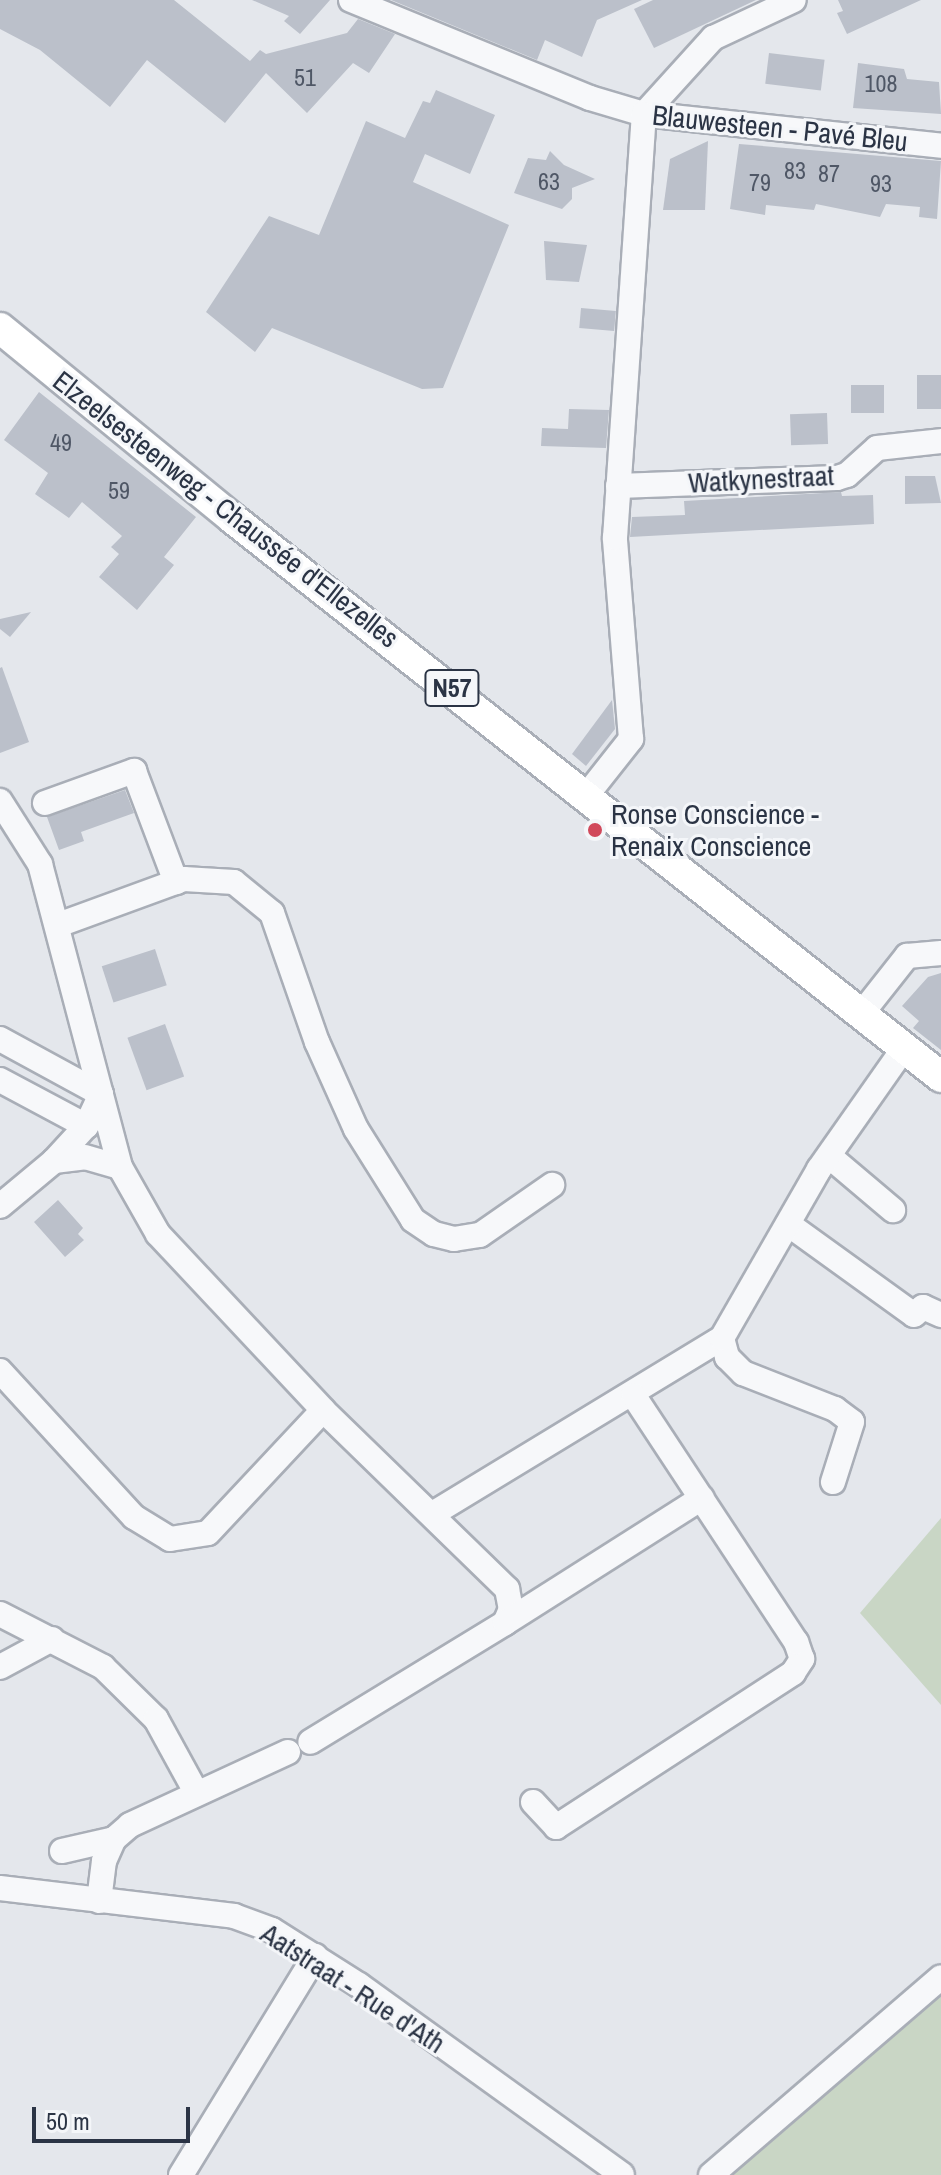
<!DOCTYPE html>
<html>
<head>
<meta charset="utf-8">
<style>
	body { margin:0 }
	#map { position:relative; width:941px; height:2175px; overflow:hidden; background:#e4e7ec; font-family:"Archivo Narrow",sans-serif }
	div>[style] { position:absolute }
	.green>* { inset:0; background:#c9d6c5 }
	.building>* { inset:0; background:#bbc0ca; transform-origin:0 0 }
	.roads { filter:drop-shadow(2px 0 #a9aeb7) drop-shadow(-2px 0 #a9aeb7) drop-shadow(0 2px #a9aeb7) drop-shadow(0 -2px #a9aeb7) }
	.minor>* { height:24px; margin:-12px; padding:0 12px; transform-origin:12px; border-radius:12px; background:#f7f8fa }
	.major>* { height:30px; margin:-15px; padding:0 15px; transform-origin:15px; border-radius:15px; background:#fff }
	.dots>* { width:22px; height:22px; translate:-50% -50%; box-sizing:border-box; border:4px solid #f4f6f9; border-radius:50% }
	span { translate:-50% -50%; white-space:nowrap; text-align:center; line-height:1.15; -webkit-text-stroke:6px #f4f6f9; paint-order:stroke }
	.number-label { font-size:24px; color:#4f5766 }
	.number-label span { -webkit-text-stroke-width:0 }
	.shield-label span { padding:2px 6px; background:#f4f6f9; border:2px solid; border-radius:6px; -webkit-text-stroke-width:0 }
	.shield-label { font-size:26px; color:#2b3445; font-weight:700 }
	.street-label { font-size:28px; color:#2b3445 }
	.poi-label { font-size:28px; color:#2b3445 }
	.left { translate:0 -50%; text-align:left }
	.scale { position:absolute; left:32px; top:2107px; width:158px; height:36px; box-sizing:border-box; border:4px solid #2b3445; border-top:0; padding-left:10px; font-size:24px; line-height:28px; white-space:nowrap; color:#2b3445; -webkit-text-stroke:6px #f4f6f9; paint-order:stroke }
</style>
</head>
<body>
<div id="map">
	<div class="green">
		<div style="clip-path:polygon(941px 1518px,941px 1705px,860px 1613px)"></div>
		<div style="clip-path:polygon(941px 1985px,941px 2175px,720px 2175px)"></div>
	</div>
	<div class="building">
		<div style="clip-path:polygon(0 0,174px 0,250px 61px,260px 50px,266px 54px,347px 33px,358px 19px,395px 34px,369px 73px,353px 63px,307px 113px,266px 73px,225px 123px,147px 60px,110px 107px,40px 50px,0 29px)"></div>
		<div style="clip-path:polygon(252px 0,330px 0,300px 34px,284px 21px,289px 16px)"></div>
		<div style="clip-path:polygon(391px 0,642px 0,597px 20px,582px 57px,545px 40px,537px 60px)"></div>
		<div style="clip-path:polygon(653px 0,756px 0,654px 48px,634px 9px)"></div>
		<div style="clip-path:polygon(838px 0,921px 0,847px 34px,837px 13px,843px 11px)"></div>
		<div style="left:769px;top:53px;width:56px;height:31px;rotate:7deg"></div>
		<div style="clip-path:polygon(858px 63px,904px 69px,907px 79px,939px 82px,941px 114px,853px 108px)"></div>
		<div style="clip-path:polygon(436px 90px,495px 115px,470px 174px,425px 154px,413px 182px,509px 225px,443px 388px,422px 389px,272px 328px,255px 352px,206px 312px,269px 216px,319px 235px,366px 121px,405px 138px,423px 101px,430px 103px)"></div>
		<div style="clip-path:polygon(708px 141px,705px 210px,663px 210px,670px 159px)"></div>
		<div style="clip-path:polygon(739px 144px,941px 161px,937px 219px,919px 217px,920px 207px,886px 204px,880px 217px,816px 204px,814px 210px,766px 205px,765px 215px,730px 209px)"></div>
		<div style="clip-path:polygon(550px 151px,564px 165px,595px 179px,572px 188px,572px 199px,562px 209px,514px 193px,528px 158px,546px 160px)"></div>
		<div style="clip-path:polygon(544px 241px,587px 245px,579px 282px,546px 280px)"></div>
		<div style="left:581px;top:308px;width:35px;height:20px;rotate:5deg"></div>
		<div style="left:917px;top:375px;width:24px;height:34px"></div>
		<div style="left:884px;top:385px;width:28px;height:33px;rotate:90deg"></div>
		<div style="clip-path:polygon(39px 392px,196px 517px,164px 557px,174px 565px,137px 610px,99px 577px,119px 554px,111px 547px,122px 536px,82px 502px,69px 518px,35px 494px,48px 473px,4px 440px)"></div>
		<div style="clip-path:polygon(569px 409px,609px 410px,606px 448px,541px 446px,542px 428px,568px 429px)"></div>
		<div style="left:827px;top:413px;width:31px;height:37px;rotate:88deg"></div>
		<div style="clip-path:polygon(905px 476px,935px 476px,941px 503px,905px 504px)"></div>
		<div style="clip-path:polygon(841px 492px,842px 496px,873px 495px,874px 524px,630px 537px,632px 517px,685px 515px,684px 501px)"></div>
		<div style="clip-path:polygon(31px 612px,10px 637px,0 629px,0 619px)"></div>
		<div style="clip-path:polygon(2px 667px,29px 742px,0 753px,0 668px)"></div>
		<div style="clip-path:polygon(612px 700px,615px 729px,586px 766px,572px 754px)"></div>
		<div style="clip-path:polygon(125px 790px,134px 813px,81px 832px,84px 841px,59px 850px,47px 817px)"></div>
		<div style="left:155px;top:949px;width:38px;height:56px;rotate:72deg"></div>
		<div style="clip-path:polygon(941px 973px,941px 1050px,913px 1028px,919px 1021px,902px 1006px,928px 977px)"></div>
		<div style="left:165px;top:1024px;width:56px;height:40px;rotate:70deg"></div>
		<div style="clip-path:polygon(58px 1200px,83px 1228px,78px 1234px,84px 1240px,65px 1257px,34px 1222px)"></div>
	</div>
	<div class="roads">
		<div class="minor">
			<div style="left:351px;top:0;width:258px;rotate:22.3deg"></div>
			<div style="left:590px;top:98px;width:56px;rotate:16.5deg"></div>
			<div style="left:644px;top:114px;width:299px;rotate:6.1deg"></div>
			<div style="left:644px;top:114px;width:103px;rotate:-47.8deg"></div>
			<div style="left:713px;top:38px;width:89px;rotate:-25.1deg"></div>
			<div style="left:618px;top:486px;width:219px;rotate:-2.1deg"></div>
			<div style="left:837px;top:478px;width:10px;rotate:-17deg"></div>
			<div style="left:847px;top:475px;width:40px;rotate:-42deg"></div>
			<div style="left:877px;top:448px;width:64px;rotate:-6.2deg"></div>
			<div style="left:586px;top:796px;width:73px;rotate:-51.7deg"></div>
			<div style="left:631px;top:739px;width:202px;rotate:-94.6deg"></div>
			<div style="left:615px;top:538px;width:425px;rotate:-86.1deg"></div>
			<div style="left:0;top:801px;width:75px;rotate:57.6deg"></div>
			<div style="left:40px;top:864px;width:313px;rotate:75.2deg"></div>
			<div style="left:120px;top:1167px;width:77px;rotate:60.4deg"></div>
			<div style="left:158px;top:1234px;width:241px;rotate:46.8deg"></div>
			<div style="left:323px;top:1410px;width:257px;rotate:44.2deg"></div>
			<div style="left:507px;top:1589px;width:20px;rotate:79deg"></div>
			<div style="left:511px;top:1609px;width:15px;rotate:113deg"></div>
			<div style="left:505px;top:1623px;width:228px;rotate:148.6deg"></div>
			<div style="left:45px;top:803px;width:95px;rotate:-19.8deg"></div>
			<div style="left:134px;top:771px;width:119px;rotate:69.3deg"></div>
			<div style="left:58px;top:925px;width:134px;rotate:-20.1deg"></div>
			<div style="left:184px;top:879px;width:50px;rotate:3.4deg"></div>
			<div style="left:234px;top:882px;width:49px;rotate:39.2deg"></div>
			<div style="left:272px;top:913px;width:137px;rotate:70.8deg"></div>
			<div style="left:317px;top:1042px;width:95px;rotate:65.9deg"></div>
			<div style="left:356px;top:1129px;width:107px;rotate:57.9deg"></div>
			<div style="left:413px;top:1220px;width:25px;rotate:34deg"></div>
			<div style="left:434px;top:1234px;width:21px;rotate:14deg"></div>
			<div style="left:454px;top:1239px;width:26px;rotate:-9deg"></div>
			<div style="left:480px;top:1235px;width:88px;rotate:-34.8deg"></div>
			<div style="left:862px;top:1013px;width:73px;rotate:-51.7deg"></div>
			<div style="left:907px;top:956px;width:34px;rotate:-5deg"></div>
			<div style="left:0;top:1039px;width:115px;rotate:28.6deg"></div>
			<div style="left:101px;top:1094px;width:35px;rotate:115deg"></div>
			<div style="left:86px;top:1126px;width:47px;rotate:132.4deg"></div>
			<div style="left:0;top:1080px;width:98px;rotate:28.1deg"></div>
			<div style="left:829px;top:1156px;width:84px;rotate:40.2deg"></div>
			<div style="left:0;top:1206px;width:70px;rotate:-39.8deg"></div>
			<div style="left:54px;top:1161px;width:31px;rotate:-7deg"></div>
			<div style="left:85px;top:1157px;width:36px;rotate:16deg"></div>
			<div style="left:788px;top:1224px;width:155px;rotate:35.8deg"></div>
			<div style="left:914px;top:1315px;width:12px;rotate:-42deg"></div>
			<div style="left:923px;top:1307px;width:20px;rotate:24deg"></div>
			<div style="left:722px;top:1338px;width:20px;rotate:75deg"></div>
			<div style="left:727px;top:1357px;width:23px;rotate:45deg"></div>
			<div style="left:743px;top:1373px;width:99px;rotate:21.4deg"></div>
			<div style="left:835px;top:1409px;width:21px;rotate:37deg"></div>
			<div style="left:852px;top:1422px;width:63px;rotate:107.6deg"></div>
			<div style="left:0;top:1371px;width:198px;rotate:47.5deg"></div>
			<div style="left:134px;top:1517px;width:42px;rotate:31.4deg"></div>
			<div style="left:170px;top:1539px;width:38px;rotate:-9deg"></div>
			<div style="left:208px;top:1533px;width:168px;rotate:-46.9deg"></div>
			<div style="left:434px;top:1513px;width:337px;rotate:-31.3deg"></div>
			<div style="left:722px;top:1338px;width:195px;rotate:-60.1deg"></div>
			<div style="left:819px;top:1169px;width:148px;rotate:-54.9deg"></div>
			<div style="left:0;top:1614px;width:116px;rotate:27.2deg"></div>
			<div style="left:103px;top:1667px;width:74px;rotate:44.5deg"></div>
			<div style="left:156px;top:1719px;width:85px;rotate:61.3deg"></div>
			<div style="left:505px;top:1623px;width:233px;rotate:-32.4deg"></div>
			<div style="left:0;top:1667px;width:59px;rotate:-28.3deg"></div>
			<div style="left:533px;top:1802px;width:34px;rotate:47deg"></div>
			<div style="left:556px;top:1827px;width:283px;rotate:-33deg"></div>
			<div style="left:793px;top:1673px;width:17px;rotate:-57deg"></div>
			<div style="left:802px;top:1659px;width:18px;rotate:-109deg"></div>
			<div style="left:796px;top:1642px;width:295px;rotate:-123.4deg"></div>
			<div style="left:62px;top:1851px;width:53px;rotate:-13deg"></div>
			<div style="left:0;top:1888px;width:236px;rotate:6.8deg"></div>
			<div style="left:234px;top:1916px;width:40px;rotate:20.2deg"></div>
			<div style="left:272px;top:1930px;width:103px;rotate:32.3deg"></div>
			<div style="left:359px;top:1985px;width:324px;rotate:35.8deg"></div>
			<div style="left:99px;top:1901px;width:40px;rotate:-82.9deg"></div>
			<div style="left:104px;top:1861px;width:24px;rotate:-66deg"></div>
			<div style="left:114px;top:1839px;width:21px;rotate:-41deg"></div>
			<div style="left:130px;top:1825px;width:174px;rotate:-24.8deg"></div>
			<div style="left:181px;top:2175px;width:257px;rotate:-58.5deg"></div>
			<div style="left:711px;top:2175px;width:303px;rotate:-40.7deg"></div>
		</div>
		<div class="major">
			<div style="left:0;top:328px;width:300px;rotate:39.3deg"></div>
			<div style="left:232px;top:518px;width:903px;rotate:38.25deg"></div>
		</div>
	</div>
	<div class="dots">
		<div style="left:595px;top:830px;background:#d1495b"></div>
	</div>
	<div class="number-label">
		<span style="left:305px;top:78px">51</span>
		<span style="left:881px;top:84px">108</span>
		<span style="left:795px;top:171px">83</span>
		<span style="left:829px;top:174px">87</span>
		<span style="left:549px;top:182px">63</span>
		<span style="left:760px;top:183px">79</span>
		<span style="left:881px;top:184px">93</span>
		<span style="left:61px;top:443px">49</span>
		<span style="left:119px;top:491px">59</span>
	</div>
	<div class="shield-label">
		<span style="left:452px;top:688px">N57</span>
	</div>
	<div class="street-label">
		<span style="left:780px;top:128px;rotate:6deg">Blauwesteen - Pavé Bleu</span>
		<span style="left:761px;top:479px;rotate:-3deg">Watkynestraat</span>
		<span style="left:226px;top:509px;rotate:38deg">Elzeelsesteenweg - Chaussée d'Ellezelles</span>
		<span style="left:353px;top:1988px;rotate:33deg">Aatstraat - Rue d'Ath</span>
	</div>
	<div class="poi-label">
		<span class="left" style="left:611px;top:830px">Ronse Conscience -<br>Renaix Conscience</span>
	</div>
	<div class="scale">50 m</div>
</div>
</body>
</html>
